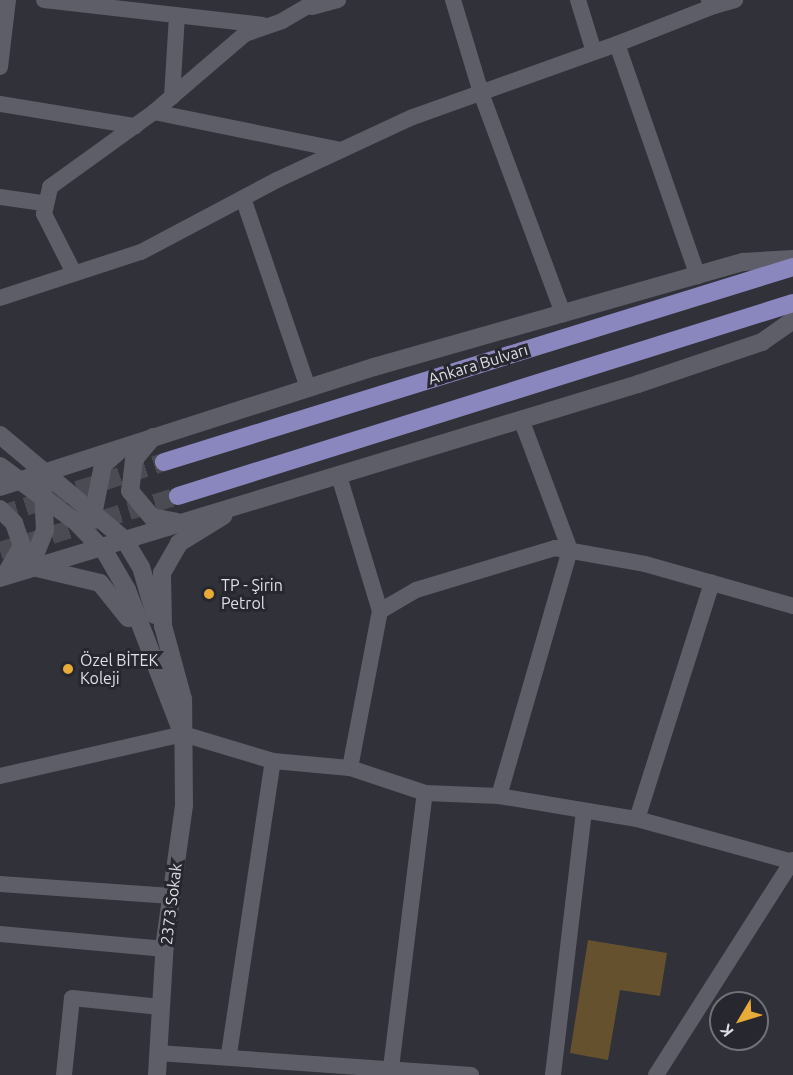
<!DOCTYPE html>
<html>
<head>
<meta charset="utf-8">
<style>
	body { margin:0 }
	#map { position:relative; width:793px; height:1075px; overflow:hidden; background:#31313a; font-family:Ubuntu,sans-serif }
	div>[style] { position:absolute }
	.green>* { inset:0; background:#66512f }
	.secondary-tunnel>* { height:18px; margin-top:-9px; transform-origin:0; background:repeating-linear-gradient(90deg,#4b4b54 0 18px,transparent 0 27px) }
	.street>* { height:16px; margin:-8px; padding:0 8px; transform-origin:8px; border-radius:8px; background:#5e5e68 }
	.secondary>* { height:18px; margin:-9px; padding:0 9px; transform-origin:9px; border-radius:9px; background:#5e5e68 }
	.primary>* { height:18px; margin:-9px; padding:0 9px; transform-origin:9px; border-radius:9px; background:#8a87bf }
	.dots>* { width:16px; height:16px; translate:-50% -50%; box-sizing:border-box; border:3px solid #272730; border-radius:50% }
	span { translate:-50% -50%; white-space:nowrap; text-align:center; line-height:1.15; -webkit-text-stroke:6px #272730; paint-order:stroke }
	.street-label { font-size:16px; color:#dfdfe5 }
	.poi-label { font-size:16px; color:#dfdfe5 }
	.left { translate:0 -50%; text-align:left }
	.north { position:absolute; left:709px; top:991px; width:60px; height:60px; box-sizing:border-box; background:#272730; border:2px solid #717178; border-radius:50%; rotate:232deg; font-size:16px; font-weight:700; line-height:24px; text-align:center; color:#dfdfe5 }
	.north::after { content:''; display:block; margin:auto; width:21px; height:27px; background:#e8ab37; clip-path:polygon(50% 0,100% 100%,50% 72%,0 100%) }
</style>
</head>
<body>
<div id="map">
	<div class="green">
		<div style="clip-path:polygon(588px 940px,667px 953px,660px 996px,620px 990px,608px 1060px,570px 1053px)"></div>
	</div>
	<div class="secondary-tunnel">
		<div style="left:0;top:515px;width:172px;rotate:-17.9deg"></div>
		<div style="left:0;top:551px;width:186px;rotate:-17.2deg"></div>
	</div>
	<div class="street">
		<div style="left:44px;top:0;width:220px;rotate:6.5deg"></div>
		<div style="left:453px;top:0;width:97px;rotate:73.2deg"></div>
		<div style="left:481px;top:93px;width:236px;rotate:69.6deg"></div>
		<div style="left:578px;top:0;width:54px;rotate:72.9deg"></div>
		<div style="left:709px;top:1px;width:7px;rotate:45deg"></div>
		<div style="left:714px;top:6px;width:22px;rotate:-16deg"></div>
		<div style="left:312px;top:7px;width:27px;rotate:-15deg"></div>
		<div style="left:617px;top:44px;width:246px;rotate:70.8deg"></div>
		<div style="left:0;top:67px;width:67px;rotate:-83.2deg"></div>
		<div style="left:172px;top:97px;width:81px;rotate:-86.5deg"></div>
		<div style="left:0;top:104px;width:137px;rotate:9.3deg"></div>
		<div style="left:154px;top:112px;width:191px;rotate:11.5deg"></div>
		<div style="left:0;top:197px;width:42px;rotate:8.1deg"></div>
		<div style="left:243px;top:198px;width:201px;rotate:71.1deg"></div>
		<div style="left:73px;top:271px;width:64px;rotate:-117deg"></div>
		<div style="left:44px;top:214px;width:28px;rotate:-77deg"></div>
		<div style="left:50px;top:187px;width:128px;rotate:-35.8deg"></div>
		<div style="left:154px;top:112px;width:120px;rotate:-40.6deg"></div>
		<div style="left:245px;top:34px;width:39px;rotate:-19deg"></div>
		<div style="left:282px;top:21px;width:42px;rotate:-30.3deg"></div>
		<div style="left:0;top:298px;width:148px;rotate:-18.1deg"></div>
		<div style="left:141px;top:252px;width:154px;rotate:-27.9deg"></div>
		<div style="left:277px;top:180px;width:150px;rotate:-24.9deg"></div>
		<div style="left:413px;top:117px;width:217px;rotate:-19.7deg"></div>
		<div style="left:617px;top:44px;width:104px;rotate:-21.4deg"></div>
		<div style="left:714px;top:6px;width:6px;rotate:-72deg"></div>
		<div style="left:339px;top:476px;width:141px;rotate:73.1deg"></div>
		<div style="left:350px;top:768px;width:160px;rotate:-79.2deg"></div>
		<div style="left:380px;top:611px;width:42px;rotate:-30.3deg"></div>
		<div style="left:416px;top:590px;width:145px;rotate:-16.8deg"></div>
		<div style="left:555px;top:548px;width:91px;rotate:10.1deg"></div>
		<div style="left:645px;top:564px;width:154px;rotate:15.8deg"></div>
		<div style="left:0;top:776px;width:188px;rotate:-12.9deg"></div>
		<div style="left:183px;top:734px;width:94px;rotate:16.7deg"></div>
		<div style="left:273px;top:761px;width:77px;rotate:5.2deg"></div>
		<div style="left:350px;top:768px;width:79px;rotate:18.4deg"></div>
		<div style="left:425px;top:793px;width:74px;rotate:2.3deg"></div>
		<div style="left:499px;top:796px;width:140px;rotate:9.5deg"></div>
		<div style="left:637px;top:819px;width:162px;rotate:15.4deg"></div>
		<div style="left:499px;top:796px;width:256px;rotate:-73.9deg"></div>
		<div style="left:570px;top:550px;width:140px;rotate:-110.5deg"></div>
		<div style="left:637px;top:819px;width:248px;rotate:-72.4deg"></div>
		<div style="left:0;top:884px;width:172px;rotate:4deg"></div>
		<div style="left:0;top:934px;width:166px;rotate:5.2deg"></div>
		<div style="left:158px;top:1053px;width:314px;rotate:4deg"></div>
		<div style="left:229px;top:1054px;width:296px;rotate:-81.5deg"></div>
		<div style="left:391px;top:1068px;width:277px;rotate:-83deg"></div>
		<div style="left:64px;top:1075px;width:77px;rotate:-84.1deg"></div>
		<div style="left:72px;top:998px;width:89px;rotate:5.8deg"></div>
		<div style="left:553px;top:1075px;width:264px;rotate:-83.3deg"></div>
		<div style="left:656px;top:1075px;width:255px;rotate:-57.5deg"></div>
	</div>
	<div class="secondary">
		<div style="left:0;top:435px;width:162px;rotate:40deg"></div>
		<div style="left:124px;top:539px;width:33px;rotate:59deg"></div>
		<div style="left:141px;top:567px;width:50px;rotate:73.7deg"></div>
		<div style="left:153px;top:437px;width:30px;rotate:130deg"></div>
		<div style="left:134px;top:460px;width:31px;rotate:97deg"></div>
		<div style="left:130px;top:491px;width:34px;rotate:50deg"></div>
		<div style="left:152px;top:517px;width:25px;rotate:11deg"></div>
		<div style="left:0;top:466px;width:93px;rotate:36.3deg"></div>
		<div style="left:75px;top:521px;width:43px;rotate:45.9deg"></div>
		<div style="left:105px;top:552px;width:44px;rotate:59.9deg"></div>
		<div style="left:127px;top:590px;width:147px;rotate:68.9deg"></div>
		<div style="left:0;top:487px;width:393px;rotate:-17.8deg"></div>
		<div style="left:374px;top:367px;width:384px;rotate:-15.9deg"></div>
		<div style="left:743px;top:262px;width:50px;rotate:-3.4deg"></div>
		<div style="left:0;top:509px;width:20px;rotate:45deg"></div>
		<div style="left:14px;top:523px;width:24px;rotate:71deg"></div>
		<div style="left:22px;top:546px;width:30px;rotate:120deg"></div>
		<div style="left:92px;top:520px;width:56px;rotate:-78.7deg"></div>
		<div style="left:103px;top:465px;width:24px;rotate:-42deg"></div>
		<div style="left:37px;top:568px;width:65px;rotate:13.4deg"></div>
		<div style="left:100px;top:583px;width:45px;rotate:51.3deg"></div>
		<div style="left:21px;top:570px;width:21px;rotate:-47deg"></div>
		<div style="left:35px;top:555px;width:27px;rotate:-68deg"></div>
		<div style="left:45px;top:530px;width:39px;rotate:-93deg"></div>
		<div style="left:0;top:578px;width:667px;rotate:-16.91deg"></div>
		<div style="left:638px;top:384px;width:131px;rotate:-18.7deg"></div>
		<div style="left:762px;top:342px;width:38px;rotate:-35deg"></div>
		<div style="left:157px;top:1075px;width:134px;rotate:-86.6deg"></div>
		<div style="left:165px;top:941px;width:137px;rotate:-82deg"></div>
		<div style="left:184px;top:805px;width:106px;rotate:-90.5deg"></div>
		<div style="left:183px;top:699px;width:76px;rotate:-105.3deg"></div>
		<div style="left:163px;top:626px;width:53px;rotate:-91.1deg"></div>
		<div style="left:162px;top:573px;width:34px;rotate:-60deg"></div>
		<div style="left:179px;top:543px;width:52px;rotate:-31.5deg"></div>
	</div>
	<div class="primary">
		<div style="left:164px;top:462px;width:659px;rotate:-17.22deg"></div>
		<div style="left:178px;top:496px;width:645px;rotate:-17.42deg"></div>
	</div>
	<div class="dots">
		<div style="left:209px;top:594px;background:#e8ab37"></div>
		<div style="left:68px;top:669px;background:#e8ab37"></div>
	</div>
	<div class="street-label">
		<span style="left:478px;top:364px;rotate:-17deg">Ankara Bulvarı</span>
		<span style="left:171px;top:904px;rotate:-83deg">2373 Sokak</span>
	</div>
	<div class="poi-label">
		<span class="left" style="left:221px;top:594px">TP - Şirin<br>Petrol</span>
		<span class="left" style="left:80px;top:669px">Özel BİTEK<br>Koleji</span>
	</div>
	<div class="north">K</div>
</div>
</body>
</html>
